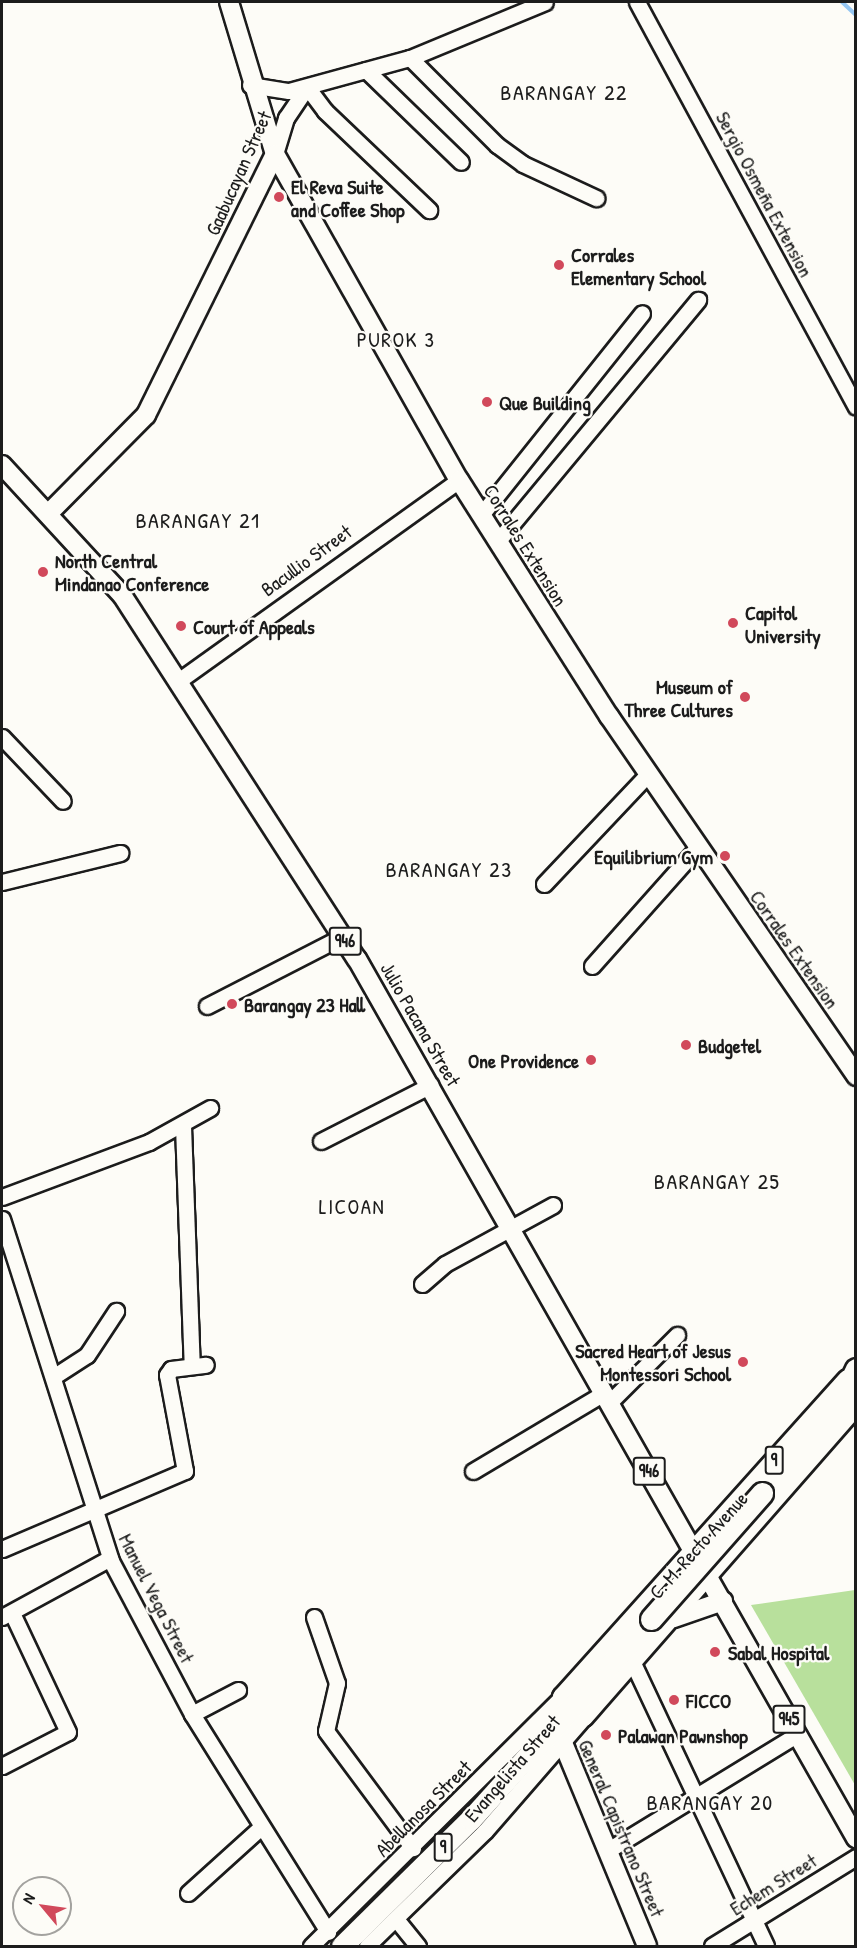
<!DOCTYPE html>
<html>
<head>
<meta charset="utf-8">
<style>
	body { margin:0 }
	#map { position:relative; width:857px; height:1948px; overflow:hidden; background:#fdfcf7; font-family:"Patrick Hand",sans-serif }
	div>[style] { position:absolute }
	.green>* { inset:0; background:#b8e09c }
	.stream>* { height:4px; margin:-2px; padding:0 2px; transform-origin:2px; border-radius:2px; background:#95c6f2 }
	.roads { filter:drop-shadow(2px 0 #1c1c1c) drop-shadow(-2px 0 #1c1c1c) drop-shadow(0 2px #1c1c1c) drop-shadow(0 -2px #1c1c1c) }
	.minor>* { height:15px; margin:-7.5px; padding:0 7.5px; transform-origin:7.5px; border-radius:7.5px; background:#fdfcf7 }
	.major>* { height:18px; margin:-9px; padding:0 9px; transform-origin:9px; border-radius:9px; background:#fdfcf7 }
	.highway>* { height:21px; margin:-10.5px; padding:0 10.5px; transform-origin:10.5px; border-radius:10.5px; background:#fdfcf7 }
	.bridges { filter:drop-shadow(2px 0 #1c1c1c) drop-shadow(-2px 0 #1c1c1c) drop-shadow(0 2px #1c1c1c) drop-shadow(0 -2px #1c1c1c) }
	.highway-bridge>* { height:21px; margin:-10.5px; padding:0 10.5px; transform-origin:10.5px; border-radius:10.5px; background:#fdfcf7 }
	.dots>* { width:16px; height:16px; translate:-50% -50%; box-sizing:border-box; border:3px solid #fdfcf7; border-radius:50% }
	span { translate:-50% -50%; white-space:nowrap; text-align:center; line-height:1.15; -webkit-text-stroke:4.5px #fdfcf7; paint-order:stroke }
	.shield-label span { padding:2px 4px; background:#fdfcf7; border:2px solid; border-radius:4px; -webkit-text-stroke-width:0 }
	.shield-label { font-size:18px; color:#1c1c1c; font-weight:700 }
	.street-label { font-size:20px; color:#1c1c1c }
	.poi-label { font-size:20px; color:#1c1c1c; font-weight:700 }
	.left { translate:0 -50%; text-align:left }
	.right { translate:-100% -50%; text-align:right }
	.neighbourhood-label { font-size:21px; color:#1c1c1c; letter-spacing:1.5px }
	.quarter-label { font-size:22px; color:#1c1c1c; letter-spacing:1.5px }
	.frame { position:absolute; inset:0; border:3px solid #1c1c1c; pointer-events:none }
	.north { position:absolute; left:12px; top:1876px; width:60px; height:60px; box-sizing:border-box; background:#fdfcf7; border:2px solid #a3a29f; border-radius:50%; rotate:299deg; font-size:16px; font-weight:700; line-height:24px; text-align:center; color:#1c1c1c }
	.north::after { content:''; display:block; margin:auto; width:21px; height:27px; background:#d1495b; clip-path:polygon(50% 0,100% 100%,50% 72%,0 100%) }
</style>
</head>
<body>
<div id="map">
	<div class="green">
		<div style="clip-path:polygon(855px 1590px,856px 1590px,855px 1785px,751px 1605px)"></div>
	</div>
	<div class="stream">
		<div style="left:842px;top:2px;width:19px;rotate:43deg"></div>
	</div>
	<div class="roads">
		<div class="minor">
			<div style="left:637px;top:2px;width:460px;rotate:61.6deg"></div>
			<div style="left:410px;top:58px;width:123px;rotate:45deg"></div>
			<div style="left:497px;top:145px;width:32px;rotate:36deg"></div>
			<div style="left:523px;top:164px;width:81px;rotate:25deg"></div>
			<div style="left:366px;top:70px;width:132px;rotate:44.1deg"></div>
			<div style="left:250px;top:85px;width:39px;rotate:9deg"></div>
			<div style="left:289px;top:91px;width:125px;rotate:-15.3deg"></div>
			<div style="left:410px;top:58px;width:146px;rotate:-22.5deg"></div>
			<div style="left:307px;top:87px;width:30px;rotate:53deg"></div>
			<div style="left:325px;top:111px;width:144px;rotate:43.6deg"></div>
			<div style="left:275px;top:154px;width:38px;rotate:-73deg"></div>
			<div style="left:286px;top:118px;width:37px;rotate:-56deg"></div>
			<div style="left:481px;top:515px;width:258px;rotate:-51.4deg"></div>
			<div style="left:497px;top:542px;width:315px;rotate:-50.3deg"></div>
			<div style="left:181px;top:679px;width:342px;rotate:-35.6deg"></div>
			<div style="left:2px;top:737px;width:88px;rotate:46.4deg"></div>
			<div style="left:2px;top:882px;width:122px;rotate:-13.8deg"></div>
			<div style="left:544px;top:884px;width:153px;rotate:-46.6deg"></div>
			<div style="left:592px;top:966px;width:159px;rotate:-48.3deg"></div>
			<div style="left:207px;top:1006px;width:153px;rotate:-27.2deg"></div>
			<div style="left:183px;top:1126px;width:240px;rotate:87.9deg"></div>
			<div style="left:321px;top:1141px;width:123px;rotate:-27deg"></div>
			<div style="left:2px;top:1197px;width:157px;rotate:-20.5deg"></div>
			<div style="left:149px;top:1142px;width:70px;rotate:-29.1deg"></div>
			<div style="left:2px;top:1219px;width:359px;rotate:72.3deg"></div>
			<div style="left:111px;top:1561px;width:173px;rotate:62.1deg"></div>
			<div style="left:192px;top:1714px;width:257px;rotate:58deg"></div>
			<div style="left:422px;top:1284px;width:30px;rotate:-41deg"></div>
			<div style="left:445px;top:1264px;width:123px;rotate:-28.6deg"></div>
			<div style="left:53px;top:1377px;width:40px;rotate:-32.9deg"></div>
			<div style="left:87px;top:1355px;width:53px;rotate:-56.6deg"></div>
			<div style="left:610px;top:1402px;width:95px;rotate:-45deg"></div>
			<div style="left:473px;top:1471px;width:152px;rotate:-30.8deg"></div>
			<div style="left:2px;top:1549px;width:199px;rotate:-23.1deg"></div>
			<div style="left:185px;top:1471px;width:98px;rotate:-100.6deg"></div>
			<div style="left:167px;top:1375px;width:7px;rotate:-56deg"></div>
			<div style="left:171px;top:1369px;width:35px;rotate:-7deg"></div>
			<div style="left:2px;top:1617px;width:123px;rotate:-28.6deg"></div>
			<div style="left:314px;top:1617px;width:70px;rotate:70.8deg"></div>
			<div style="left:337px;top:1683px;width:49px;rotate:102.9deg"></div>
			<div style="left:326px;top:1731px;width:146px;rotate:53.4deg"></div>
			<div style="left:632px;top:1661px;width:315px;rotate:64.8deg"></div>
			<div style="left:192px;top:1714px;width:52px;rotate:-27.6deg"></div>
			<div style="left:2px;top:1766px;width:74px;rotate:-27.3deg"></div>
			<div style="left:68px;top:1732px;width:132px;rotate:-115.2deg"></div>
			<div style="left:610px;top:1849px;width:220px;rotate:-31.5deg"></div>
			<div style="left:188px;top:1893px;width:97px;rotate:-42.1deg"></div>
			<div style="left:396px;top:1919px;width:35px;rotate:51deg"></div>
			<div style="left:311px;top:1946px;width:354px;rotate:-44.8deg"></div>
			<div style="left:367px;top:1946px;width:165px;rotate:-44.3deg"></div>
			<div style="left:485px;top:1831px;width:151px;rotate:-49deg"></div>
			<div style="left:712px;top:1946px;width:169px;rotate:-31.7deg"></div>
		</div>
		<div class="major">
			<div style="left:229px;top:2px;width:159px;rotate:73.2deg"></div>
			<div style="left:275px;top:154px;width:374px;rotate:60.6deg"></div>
			<div style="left:459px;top:480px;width:280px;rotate:57.6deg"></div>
			<div style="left:609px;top:716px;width:437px;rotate:55.5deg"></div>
			<div style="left:2px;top:465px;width:177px;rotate:47.3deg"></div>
			<div style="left:122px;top:595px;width:433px;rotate:57.2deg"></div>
			<div style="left:357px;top:959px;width:1011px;rotate:60.42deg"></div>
			<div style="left:49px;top:513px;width:138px;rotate:-45.3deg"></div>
			<div style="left:146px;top:415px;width:291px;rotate:-63.7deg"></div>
			<div style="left:674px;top:1618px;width:52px;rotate:-19.1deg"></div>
			<div style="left:556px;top:1726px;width:30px;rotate:-78deg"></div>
			<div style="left:562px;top:1697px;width:427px;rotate:-48.1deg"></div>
			<div style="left:556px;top:1726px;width:29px;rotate:-18deg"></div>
			<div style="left:584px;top:1717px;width:413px;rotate:-48.8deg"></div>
			<div style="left:556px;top:1726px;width:238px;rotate:67.5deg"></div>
		</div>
		<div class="highway">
			<div style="left:762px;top:1493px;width:115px;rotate:-48.5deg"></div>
			<div style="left:838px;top:1407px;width:42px;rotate:-64.7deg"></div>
			<div style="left:342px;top:1946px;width:181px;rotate:-44.6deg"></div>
			<div style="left:471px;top:1819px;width:269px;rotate:-48deg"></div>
		</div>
	</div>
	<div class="bridges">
		<div class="highway-bridge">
			<div style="left:651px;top:1619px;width:168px;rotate:-48.6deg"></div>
		</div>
	</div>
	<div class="dots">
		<div style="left:279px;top:197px;background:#d1495b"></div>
		<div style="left:559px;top:265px;background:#d1495b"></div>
		<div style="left:487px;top:402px;background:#d1495b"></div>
		<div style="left:43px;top:572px;background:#d1495b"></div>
		<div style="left:733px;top:623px;background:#d1495b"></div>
		<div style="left:181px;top:626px;background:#d1495b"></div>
		<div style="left:745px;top:697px;background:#d1495b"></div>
		<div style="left:725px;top:856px;background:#d1495b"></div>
		<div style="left:232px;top:1004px;background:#d1495b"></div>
		<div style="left:686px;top:1045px;background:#d1495b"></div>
		<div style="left:591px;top:1060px;background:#d1495b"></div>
		<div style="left:743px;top:1362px;background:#d1495b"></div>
		<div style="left:715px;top:1652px;background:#d1495b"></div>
		<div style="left:674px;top:1700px;background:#d1495b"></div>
		<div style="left:606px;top:1735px;background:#d1495b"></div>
	</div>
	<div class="shield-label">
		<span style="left:345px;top:941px">946</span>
		<span style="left:774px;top:1460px">9</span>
		<span style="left:649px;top:1471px">946</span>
		<span style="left:789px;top:1719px">945</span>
		<span style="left:443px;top:1847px">9</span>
	</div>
	<div class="street-label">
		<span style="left:238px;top:173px;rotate:-66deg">Gaabucayan Street</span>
		<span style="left:765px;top:194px;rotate:62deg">Sergio Osmeña Extension</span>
		<span style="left:526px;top:545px;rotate:58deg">Corrales Extension</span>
		<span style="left:306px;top:560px;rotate:-36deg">Bacullio Street</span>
		<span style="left:795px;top:949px;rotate:55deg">Corrales Extension</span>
		<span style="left:421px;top:1024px;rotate:60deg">Julio Pacana Street</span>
		<span style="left:698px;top:1545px;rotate:-48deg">C. M. Recto Avenue</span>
		<span style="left:157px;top:1598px;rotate:63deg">Manuel Vega Street</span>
		<span style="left:512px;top:1768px;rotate:-49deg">Evangelista Street</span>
		<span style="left:423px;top:1808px;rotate:-45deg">Abellanosa Street</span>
		<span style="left:622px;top:1828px;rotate:67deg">General Capistrano Street</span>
		<span style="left:773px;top:1884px;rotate:-32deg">Echem Street</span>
	</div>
	<div class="poi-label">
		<span class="left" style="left:291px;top:198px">El Reva Suite<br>and Coffee Shop</span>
		<span class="left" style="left:571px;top:266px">Corrales<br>Elementary School</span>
		<span class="left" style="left:499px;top:402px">Que Building</span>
		<span class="left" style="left:55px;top:572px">North Central<br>Mindanao Conference</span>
		<span class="left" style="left:745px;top:624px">Capitol<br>University</span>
		<span class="left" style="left:193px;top:626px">Court of Appeals</span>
		<span class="right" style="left:733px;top:698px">Museum of<br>Three Cultures</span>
		<span class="right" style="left:713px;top:856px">Equilibrium Gym</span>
		<span class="left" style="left:244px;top:1004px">Barangay 23 Hall</span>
		<span class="left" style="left:698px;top:1045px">Budgetel</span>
		<span class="right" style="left:579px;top:1060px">One Providence</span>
		<span class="right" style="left:731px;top:1362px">Sacred Heart of Jesus<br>Montessori School</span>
		<span class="left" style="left:728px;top:1652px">Sabal Hospital</span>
		<span class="left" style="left:686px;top:1700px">FICCO</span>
		<span class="left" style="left:618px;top:1735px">Palawan Pawnshop</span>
	</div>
	<div class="neighbourhood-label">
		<span style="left:396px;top:340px">PUROK 3</span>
		<span style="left:352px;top:1207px">LICOAN</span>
	</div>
	<div class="quarter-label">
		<span style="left:564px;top:93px">BARANGAY 22</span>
		<span style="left:198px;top:521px">BARANGAY 21</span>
		<span style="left:449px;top:870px">BARANGAY 23</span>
		<span style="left:717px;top:1182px">BARANGAY 25</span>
		<span style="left:710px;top:1803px">BARANGAY 20</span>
	</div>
	<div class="frame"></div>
	<div class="north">N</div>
</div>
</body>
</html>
